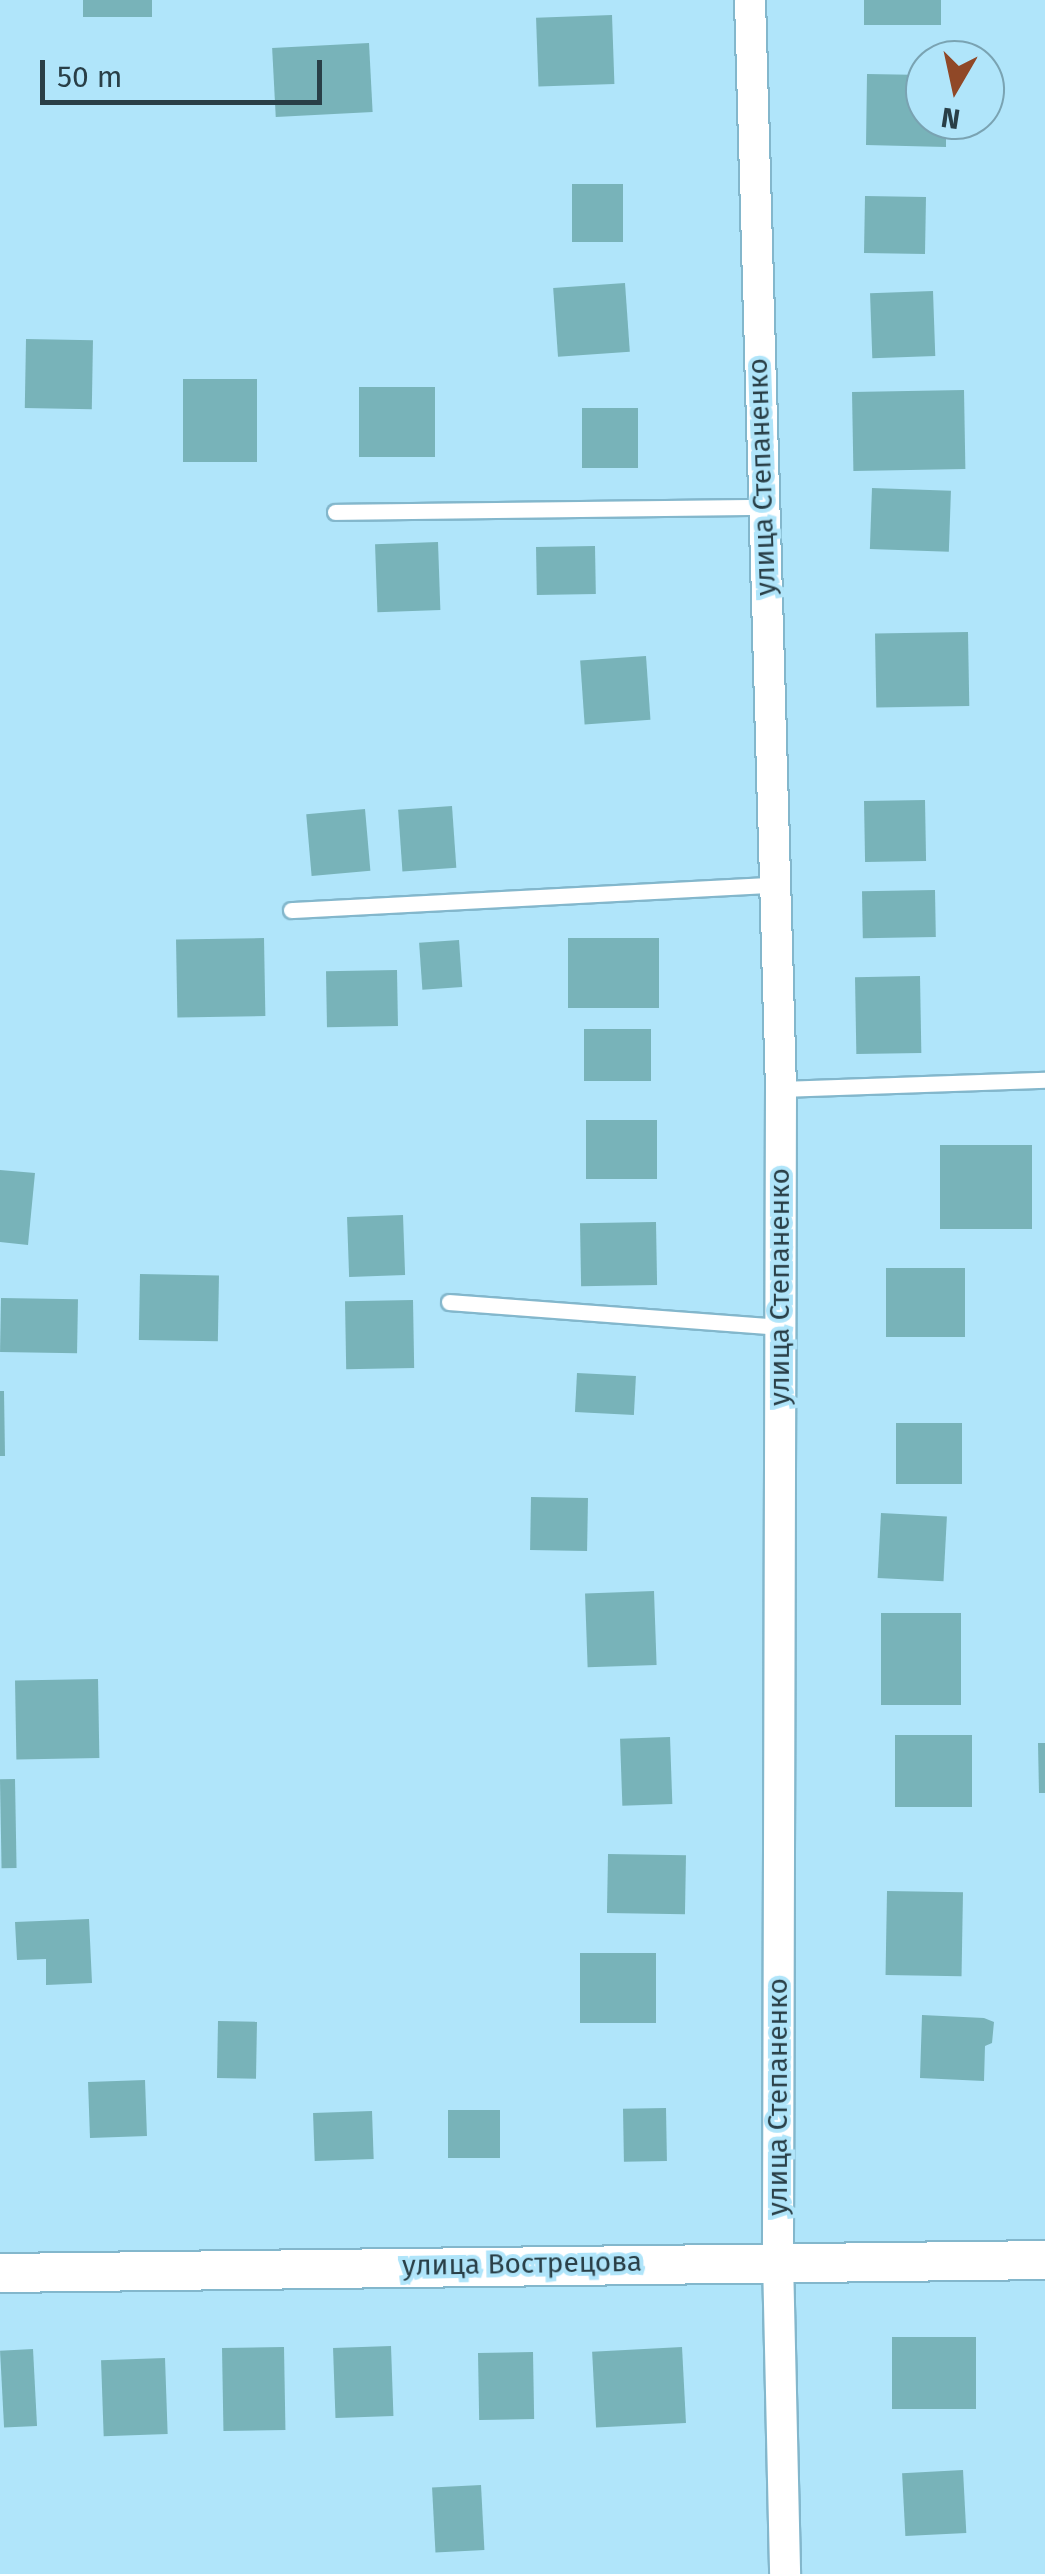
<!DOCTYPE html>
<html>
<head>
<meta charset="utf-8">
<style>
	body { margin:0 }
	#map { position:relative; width:1045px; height:2574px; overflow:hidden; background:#b0e5fa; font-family:"Fira Sans",sans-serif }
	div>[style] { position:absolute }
	.building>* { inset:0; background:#78b3b9; transform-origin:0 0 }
	.roads { filter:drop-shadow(2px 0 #83b7cc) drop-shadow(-2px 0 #83b7cc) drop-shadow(0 2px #83b7cc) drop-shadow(0 -2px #83b7cc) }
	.service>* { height:15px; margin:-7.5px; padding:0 7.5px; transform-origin:7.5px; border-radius:7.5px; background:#fff }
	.minor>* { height:30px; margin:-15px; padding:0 15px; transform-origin:15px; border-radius:15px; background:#fff }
	.tertiary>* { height:38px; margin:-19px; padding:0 19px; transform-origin:19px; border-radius:19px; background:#fff }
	span { translate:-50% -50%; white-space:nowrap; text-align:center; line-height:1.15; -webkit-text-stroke:8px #b0e5fa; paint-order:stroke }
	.street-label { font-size:28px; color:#293f47 }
	.north { position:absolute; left:905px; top:40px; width:100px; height:100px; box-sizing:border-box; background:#b0e5fa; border:2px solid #7aa3b2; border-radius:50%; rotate:189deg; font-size:28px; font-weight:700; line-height:40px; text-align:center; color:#293f47 }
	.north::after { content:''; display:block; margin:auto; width:35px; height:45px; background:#904827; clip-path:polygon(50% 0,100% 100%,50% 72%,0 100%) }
	.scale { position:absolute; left:40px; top:60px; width:282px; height:45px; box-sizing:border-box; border:5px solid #293f47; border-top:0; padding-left:12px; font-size:30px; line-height:35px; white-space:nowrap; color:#293f47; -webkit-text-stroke:8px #b0e5fa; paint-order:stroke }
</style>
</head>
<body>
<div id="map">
	<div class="building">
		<div style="left:83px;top:0;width:69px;height:17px"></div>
		<div style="left:864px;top:0;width:77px;height:25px"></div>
		<div style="left:612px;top:15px;width:69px;height:76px;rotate:88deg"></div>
		<div style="left:369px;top:43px;width:69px;height:97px;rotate:87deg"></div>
		<div style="clip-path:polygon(867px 74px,925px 75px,925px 120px,946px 120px,946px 147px,866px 145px)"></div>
		<div style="left:572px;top:184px;width:51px;height:58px"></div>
		<div style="left:865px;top:196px;width:61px;height:57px;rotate:1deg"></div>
		<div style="left:625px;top:283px;width:69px;height:72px;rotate:86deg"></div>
		<div style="left:933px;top:291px;width:65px;height:63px;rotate:88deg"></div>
		<div style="left:26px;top:339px;width:67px;height:69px;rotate:1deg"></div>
		<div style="left:183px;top:379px;width:74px;height:83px"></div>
		<div style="left:359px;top:387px;width:76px;height:70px"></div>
		<div style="left:964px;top:390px;width:79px;height:112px;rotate:89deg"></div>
		<div style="left:582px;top:408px;width:56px;height:60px"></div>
		<div style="left:872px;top:488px;width:79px;height:61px;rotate:2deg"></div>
		<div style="left:438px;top:542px;width:68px;height:63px;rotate:88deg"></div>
		<div style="left:595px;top:546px;width:48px;height:59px;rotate:89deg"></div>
		<div style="left:968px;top:632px;width:74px;height:93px;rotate:89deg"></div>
		<div style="left:646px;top:656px;width:64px;height:66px;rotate:86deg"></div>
		<div style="left:925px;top:800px;width:61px;height:61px;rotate:89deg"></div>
		<div style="left:452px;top:806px;width:62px;height:54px;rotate:86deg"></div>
		<div style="left:365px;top:809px;width:62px;height:59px;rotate:85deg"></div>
		<div style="left:935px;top:890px;width:47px;height:73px;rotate:89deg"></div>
		<div style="left:264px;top:938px;width:78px;height:88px;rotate:89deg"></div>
		<div style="left:659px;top:938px;width:70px;height:91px;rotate:90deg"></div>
		<div style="left:459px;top:940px;width:47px;height:40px;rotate:86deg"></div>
		<div style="left:397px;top:970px;width:56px;height:71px;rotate:89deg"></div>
		<div style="left:920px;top:976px;width:77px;height:65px;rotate:89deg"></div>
		<div style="left:584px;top:1029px;width:67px;height:52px"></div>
		<div style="left:586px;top:1120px;width:71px;height:59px"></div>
		<div style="left:940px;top:1145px;width:92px;height:84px"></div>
		<div style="clip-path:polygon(0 1170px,35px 1173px,28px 1245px,0 1242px)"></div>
		<div style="left:403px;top:1215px;width:60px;height:56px;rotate:88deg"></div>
		<div style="left:656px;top:1222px;width:63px;height:76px;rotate:89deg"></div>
		<div style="left:965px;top:1268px;width:69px;height:79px;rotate:90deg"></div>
		<div style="left:140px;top:1274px;width:79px;height:66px;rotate:1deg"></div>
		<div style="left:1px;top:1298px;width:77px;height:54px;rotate:1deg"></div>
		<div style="left:413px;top:1300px;width:68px;height:68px;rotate:89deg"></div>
		<div style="left:577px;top:1373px;width:59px;height:39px;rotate:3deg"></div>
		<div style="clip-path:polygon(0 1391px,4px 1391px,5px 1456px,0 1456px)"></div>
		<div style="left:896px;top:1423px;width:66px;height:61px"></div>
		<div style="left:531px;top:1497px;width:57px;height:53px;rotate:1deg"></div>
		<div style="left:881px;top:1513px;width:66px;height:65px;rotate:3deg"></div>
		<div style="left:654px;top:1591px;width:74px;height:69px;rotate:88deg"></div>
		<div style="left:881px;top:1613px;width:80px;height:92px"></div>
		<div style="left:98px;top:1679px;width:79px;height:83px;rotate:89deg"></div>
		<div style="left:972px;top:1735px;width:72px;height:77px;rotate:90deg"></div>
		<div style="left:670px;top:1737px;width:67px;height:50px;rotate:88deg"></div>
		<div style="clip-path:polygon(1038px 1743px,1045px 1743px,1045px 1793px,1039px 1793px)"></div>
		<div style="left:15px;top:1779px;width:89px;height:15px;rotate:89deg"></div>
		<div style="left:608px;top:1854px;width:78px;height:59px;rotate:1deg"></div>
		<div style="left:887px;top:1891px;width:76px;height:84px;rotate:1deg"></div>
		<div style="clip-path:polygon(89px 1919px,92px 1983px,46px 1985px,46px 1959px,17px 1960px,15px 1922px)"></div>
		<div style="left:580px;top:1953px;width:76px;height:70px"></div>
		<div style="clip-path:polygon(922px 2015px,984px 2018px,994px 2022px,992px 2043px,985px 2046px,984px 2081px,920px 2078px)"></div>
		<div style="left:218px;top:2021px;width:39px;height:57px;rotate:1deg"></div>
		<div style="left:145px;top:2080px;width:56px;height:57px;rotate:88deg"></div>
		<div style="left:666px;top:2108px;width:53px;height:43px;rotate:89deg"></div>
		<div style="left:500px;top:2110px;width:48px;height:52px;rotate:90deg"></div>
		<div style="left:372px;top:2111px;width:48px;height:59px;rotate:88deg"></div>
		<div style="left:892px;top:2337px;width:84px;height:72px"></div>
		<div style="left:391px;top:2346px;width:70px;height:58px;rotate:88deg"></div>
		<div style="left:284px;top:2347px;width:83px;height:62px;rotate:89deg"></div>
		<div style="left:682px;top:2347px;width:76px;height:90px;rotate:87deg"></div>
		<div style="left:33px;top:2349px;width:77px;height:33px;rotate:87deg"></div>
		<div style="left:533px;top:2352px;width:67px;height:55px;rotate:89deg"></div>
		<div style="left:165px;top:2358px;width:76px;height:64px;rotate:88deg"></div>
		<div style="left:963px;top:2470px;width:63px;height:61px;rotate:87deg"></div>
		<div style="left:481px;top:2485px;width:65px;height:49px;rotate:87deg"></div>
	</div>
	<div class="roads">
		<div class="service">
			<div style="left:335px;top:512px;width:427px;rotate:-0.7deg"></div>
			<div style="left:291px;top:910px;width:484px;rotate:-3deg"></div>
			<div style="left:781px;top:1089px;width:264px;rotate:-2deg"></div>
			<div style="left:449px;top:1302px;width:332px;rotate:4.3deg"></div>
		</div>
		<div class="minor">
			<div style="left:750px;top:0;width:1089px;rotate:88.37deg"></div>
			<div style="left:781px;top:1089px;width:1171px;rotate:90.15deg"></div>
			<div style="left:778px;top:2260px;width:314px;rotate:88.7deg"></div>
		</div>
		<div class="tertiary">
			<div style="left:0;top:2273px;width:1045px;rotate:-0.71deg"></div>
		</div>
	</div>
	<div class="street-label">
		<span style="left:762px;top:477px;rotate:-92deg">улица Степаненко</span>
		<span style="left:780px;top:1287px;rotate:-90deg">улица Степаненко</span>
		<span style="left:778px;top:2097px;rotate:-90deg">улица Степаненко</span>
		<span style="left:522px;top:2264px;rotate:-1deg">улица Вострецова</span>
	</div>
	<div class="north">N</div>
	<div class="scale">50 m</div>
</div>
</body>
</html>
